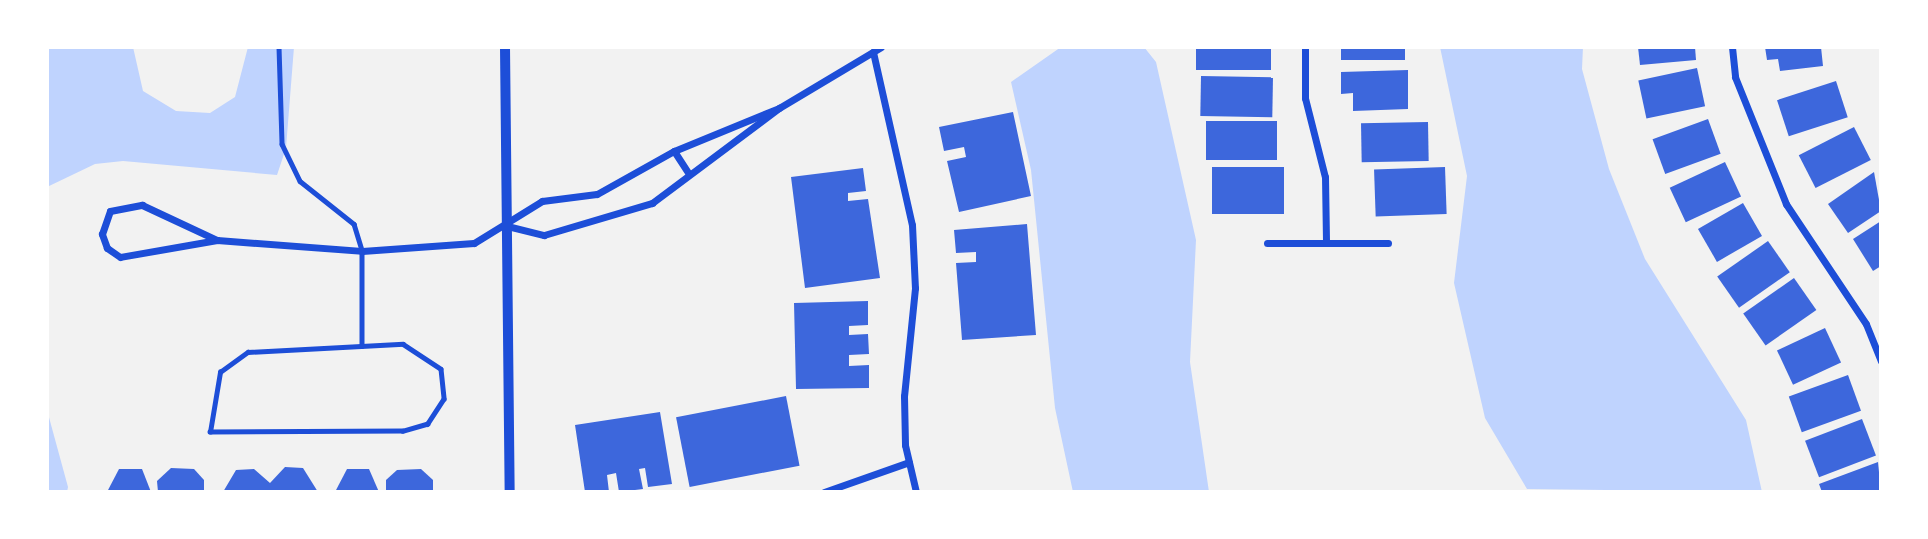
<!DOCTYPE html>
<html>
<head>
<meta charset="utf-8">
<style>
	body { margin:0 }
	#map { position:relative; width:1928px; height:539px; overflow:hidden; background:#f2f2f2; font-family:Jost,sans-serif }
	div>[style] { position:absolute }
	.water>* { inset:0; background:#bfd3fe }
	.building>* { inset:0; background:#3d67dc; transform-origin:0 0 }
	.service>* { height:4.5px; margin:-2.25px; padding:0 2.25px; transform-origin:2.25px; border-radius:2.25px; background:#1d4ed8 }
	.minor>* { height:7px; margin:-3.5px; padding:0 3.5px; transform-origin:3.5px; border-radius:3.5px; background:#1d4ed8 }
	.tertiary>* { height:10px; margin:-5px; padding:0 5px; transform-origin:5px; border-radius:5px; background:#1d4ed8 }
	span { translate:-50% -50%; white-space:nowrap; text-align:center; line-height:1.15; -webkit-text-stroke:7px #fff; paint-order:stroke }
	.frame { position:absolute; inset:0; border:49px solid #fff; pointer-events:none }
</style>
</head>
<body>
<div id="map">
	<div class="water">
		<div style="clip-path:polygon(47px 47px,133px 47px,143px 91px,176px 111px,210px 113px,235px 97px,248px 47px,294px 47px,286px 148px,277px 175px,123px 161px,95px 164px,47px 187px)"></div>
		<div style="clip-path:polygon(1061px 47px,1144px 47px,1156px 62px,1196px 240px,1190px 362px,1209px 492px,1073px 492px,1055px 408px,1031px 170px,1011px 82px)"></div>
		<div style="clip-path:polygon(1440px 47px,1583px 47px,1582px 69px,1609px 169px,1645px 259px,1746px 420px,1762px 492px,1527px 489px,1485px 418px,1454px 283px,1467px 176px)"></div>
		<div style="clip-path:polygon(47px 410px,68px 487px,67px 492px,47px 492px)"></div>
	</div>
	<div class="building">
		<div style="left:1196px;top:47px;width:75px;height:23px"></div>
		<div style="left:1341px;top:47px;width:64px;height:13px"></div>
		<div style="clip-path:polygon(1638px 47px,1695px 47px,1696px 60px,1640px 65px)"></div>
		<div style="clip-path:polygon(1765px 47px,1821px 47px,1823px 66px,1780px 71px,1778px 59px,1767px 60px)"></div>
		<div style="left:1697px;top:68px;width:39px;height:60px;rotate:78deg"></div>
		<div style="clip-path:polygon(1408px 70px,1408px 109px,1353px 111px,1353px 93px,1341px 94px,1341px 72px)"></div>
		<div style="left:1201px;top:76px;width:72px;height:40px;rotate:1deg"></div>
		<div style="left:1836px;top:81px;width:38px;height:62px;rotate:72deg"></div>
		<div style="clip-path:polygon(1013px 112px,1031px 196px,959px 212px,947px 161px,966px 157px,964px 147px,944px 151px,939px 127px)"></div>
		<div style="left:1708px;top:119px;width:37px;height:59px;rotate:70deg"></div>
		<div style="left:1206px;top:121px;width:71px;height:39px"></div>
		<div style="left:1428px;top:122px;width:39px;height:67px;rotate:89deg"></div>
		<div style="left:1854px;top:127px;width:37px;height:62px;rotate:63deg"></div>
		<div style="left:1725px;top:162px;width:38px;height:61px;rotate:65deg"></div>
		<div style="left:1212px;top:167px;width:72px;height:47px"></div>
		<div style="left:1445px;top:167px;width:47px;height:71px;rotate:88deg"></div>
		<div style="clip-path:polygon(863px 168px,866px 191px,848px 193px,848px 201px,868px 199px,880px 278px,805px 288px,791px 177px)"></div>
		<div style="clip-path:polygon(1874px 172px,1881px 211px,1848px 233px,1828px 204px)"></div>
		<div style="left:1743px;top:203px;width:38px;height:52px;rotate:60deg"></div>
		<div style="clip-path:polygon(1881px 221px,1881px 266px,1873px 271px,1853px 239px)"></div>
		<div style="clip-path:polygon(1027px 224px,1036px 335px,962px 340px,956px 263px,976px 262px,976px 252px,956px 253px,954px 230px)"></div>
		<div style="left:1768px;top:241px;width:38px;height:62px;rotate:55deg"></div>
		<div style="left:1794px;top:278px;width:39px;height:62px;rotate:55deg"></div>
		<div style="clip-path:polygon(868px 301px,868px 325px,849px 326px,849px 335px,868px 334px,869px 354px,849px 355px,849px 366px,869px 365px,869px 388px,796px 389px,794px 303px)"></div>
		<div style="left:1825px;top:328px;width:38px;height:53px;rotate:65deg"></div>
		<div style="left:1848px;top:375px;width:38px;height:63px;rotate:70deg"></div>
		<div style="left:786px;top:396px;width:71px;height:112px;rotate:79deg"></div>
		<div style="clip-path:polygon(660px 412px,672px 484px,648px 487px,645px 468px,639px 469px,643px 489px,619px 492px,616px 473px,607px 475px,609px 492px,585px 492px,575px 425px)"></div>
		<div style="left:1862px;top:419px;width:39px;height:61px;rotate:69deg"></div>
		<div style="clip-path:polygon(1878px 462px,1881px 492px,1822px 492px,1819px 484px)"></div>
		<div style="clip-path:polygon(285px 467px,303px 468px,318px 492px,223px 492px,236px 470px,254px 469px,270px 483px)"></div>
		<div style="clip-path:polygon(171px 468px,194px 469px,204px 480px,204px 492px,158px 492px,157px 481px)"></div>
		<div style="clip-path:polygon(119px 469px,142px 469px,151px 492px,107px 492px)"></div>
		<div style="clip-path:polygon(347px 469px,369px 469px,379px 492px,335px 492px)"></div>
		<div style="clip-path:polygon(421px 469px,433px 480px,433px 492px,386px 492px,386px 480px,397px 470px)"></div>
	</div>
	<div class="service">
		<div style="left:279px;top:47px;width:97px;rotate:88.2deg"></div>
		<div style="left:282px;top:144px;width:41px;rotate:64.1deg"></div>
		<div style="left:300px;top:181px;width:69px;rotate:38.5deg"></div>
		<div style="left:354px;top:224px;width:28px;rotate:73deg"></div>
		<div style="left:362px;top:251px;width:95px;rotate:90deg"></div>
		<div style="left:403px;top:344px;width:45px;rotate:33.3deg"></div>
		<div style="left:441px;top:369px;width:30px;rotate:84deg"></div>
		<div style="left:444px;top:399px;width:30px;rotate:123deg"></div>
		<div style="left:428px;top:424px;width:26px;rotate:164deg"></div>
		<div style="left:403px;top:431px;width:193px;rotate:179.7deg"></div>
		<div style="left:210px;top:432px;width:61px;rotate:-80.5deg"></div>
		<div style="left:220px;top:372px;width:34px;rotate:-36deg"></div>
		<div style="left:248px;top:352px;width:155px;rotate:-3deg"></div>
	</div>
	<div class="minor">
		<div style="left:1305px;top:47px;width:51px;rotate:90deg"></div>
		<div style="left:1305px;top:98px;width:81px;rotate:75.8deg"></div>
		<div style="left:1325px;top:177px;width:66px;rotate:89.1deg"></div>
		<div style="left:1732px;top:47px;width:30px;rotate:84deg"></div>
		<div style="left:1735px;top:77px;width:137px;rotate:68.1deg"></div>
		<div style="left:1786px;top:204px;width:144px;rotate:56.3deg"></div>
		<div style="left:1866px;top:324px;width:40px;rotate:68deg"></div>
		<div style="left:873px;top:52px;width:177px;rotate:77.3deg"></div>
		<div style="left:912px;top:225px;width:63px;rotate:87.3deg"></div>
		<div style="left:915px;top:288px;width:109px;rotate:95.8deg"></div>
		<div style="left:904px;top:396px;width:49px;rotate:88.8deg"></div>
		<div style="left:905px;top:445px;width:48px;rotate:76.8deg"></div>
		<div style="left:674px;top:151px;width:27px;rotate:57deg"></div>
		<div style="left:507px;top:226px;width:38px;rotate:14deg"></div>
		<div style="left:544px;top:235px;width:113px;rotate:-16.5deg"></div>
		<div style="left:652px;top:203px;width:159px;rotate:-36.8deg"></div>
		<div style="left:779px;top:108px;width:119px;rotate:-30.9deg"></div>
		<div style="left:217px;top:240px;width:98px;rotate:170.1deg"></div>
		<div style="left:120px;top:257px;width:16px;rotate:-145deg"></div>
		<div style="left:107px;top:248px;width:15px;rotate:-110deg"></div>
		<div style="left:102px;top:234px;width:24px;rotate:-71deg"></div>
		<div style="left:110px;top:211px;width:33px;rotate:-11deg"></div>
		<div style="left:142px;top:205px;width:83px;rotate:25deg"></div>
		<div style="left:217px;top:240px;width:145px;rotate:4.3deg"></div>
		<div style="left:362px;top:251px;width:112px;rotate:-4.1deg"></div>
		<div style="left:474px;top:243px;width:80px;rotate:-31.7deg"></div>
		<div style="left:542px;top:201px;width:55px;rotate:-7.3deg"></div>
		<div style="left:597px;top:194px;width:88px;rotate:-29.2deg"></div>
		<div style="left:674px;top:151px;width:113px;rotate:-22.3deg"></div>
		<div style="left:1267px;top:243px;width:121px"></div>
		<div style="left:824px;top:492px;width:90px;rotate:-19.4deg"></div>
	</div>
	<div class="tertiary">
		<div style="left:505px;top:47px;width:445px;rotate:89.4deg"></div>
	</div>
	<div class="frame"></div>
</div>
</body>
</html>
